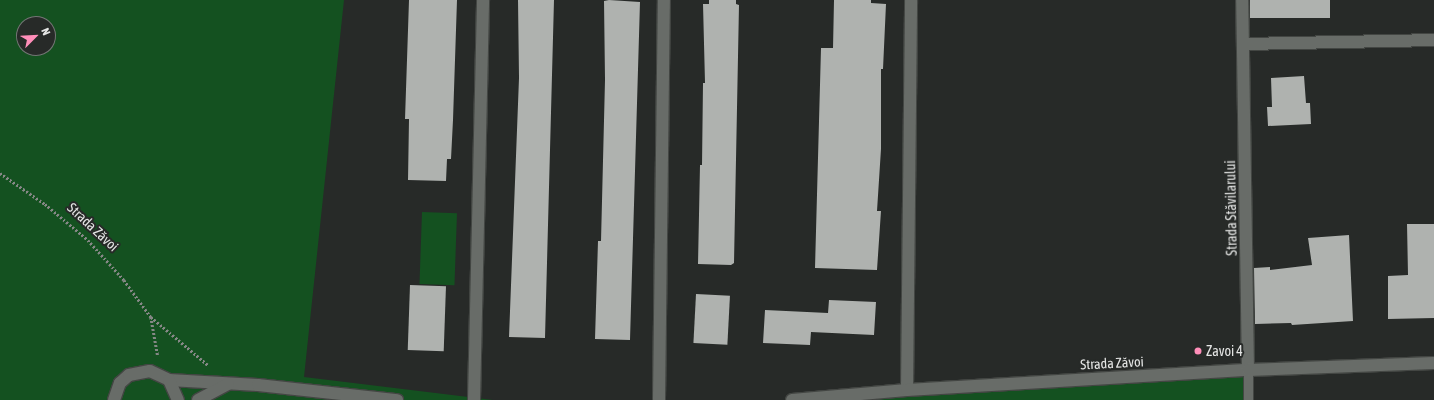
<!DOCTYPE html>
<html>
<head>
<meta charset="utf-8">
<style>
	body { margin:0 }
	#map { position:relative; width:1434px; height:400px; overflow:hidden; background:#272a28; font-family:"Asap Condensed",sans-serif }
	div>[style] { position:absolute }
	.green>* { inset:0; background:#145120; transform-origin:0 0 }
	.building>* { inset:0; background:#afb2af; transform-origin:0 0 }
	.path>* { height:2.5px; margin-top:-1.25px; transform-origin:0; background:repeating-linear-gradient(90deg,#868886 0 2px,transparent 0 4px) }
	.roads { filter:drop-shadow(1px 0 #434643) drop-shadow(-1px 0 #434643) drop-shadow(0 1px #434643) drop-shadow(0 -1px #434643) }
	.service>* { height:9px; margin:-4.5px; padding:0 4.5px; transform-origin:4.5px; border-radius:4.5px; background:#686c68 }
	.minor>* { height:12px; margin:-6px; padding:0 6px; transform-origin:6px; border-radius:6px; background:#686c68 }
	.tertiary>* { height:12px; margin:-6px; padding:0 6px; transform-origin:6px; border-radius:6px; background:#686c68 }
	.dots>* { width:11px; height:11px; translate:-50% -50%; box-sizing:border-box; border:2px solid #272a28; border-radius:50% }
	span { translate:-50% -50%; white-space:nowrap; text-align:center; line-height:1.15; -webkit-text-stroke:4px #272a28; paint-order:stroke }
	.street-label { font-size:14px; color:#e5e6e5 }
	.poi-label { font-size:14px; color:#e5e6e5 }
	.left { translate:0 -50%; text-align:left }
	.north { position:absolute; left:16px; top:16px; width:40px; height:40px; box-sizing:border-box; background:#272a28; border:1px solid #737574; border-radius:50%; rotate:66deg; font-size:11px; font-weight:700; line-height:16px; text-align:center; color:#e5e6e5 }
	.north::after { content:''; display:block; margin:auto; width:14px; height:18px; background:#ff8eb9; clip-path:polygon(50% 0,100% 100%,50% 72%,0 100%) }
</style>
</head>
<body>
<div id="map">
	<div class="green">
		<div style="clip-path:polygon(evenodd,0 0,344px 0,304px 377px,493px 400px,0 400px,0 0,24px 24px,48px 24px,48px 48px,24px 48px,24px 24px)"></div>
		<div style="left:422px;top:212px;width:35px;height:72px;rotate:2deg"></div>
		<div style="clip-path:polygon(1248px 370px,1248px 400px,792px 400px)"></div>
	</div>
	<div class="building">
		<div style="clip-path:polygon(409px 0,457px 0,453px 120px,451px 159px,447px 159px,446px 181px,408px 180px,409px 119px,405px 119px)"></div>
		<div style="clip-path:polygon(518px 0,554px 0,545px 338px,509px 337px,519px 78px)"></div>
		<div style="clip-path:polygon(609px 0,640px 2px,630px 340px,595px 339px,598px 241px,601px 241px,605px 80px,604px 1px)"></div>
		<div style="clip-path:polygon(709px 0,736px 0,736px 4px,739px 5px,734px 263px,731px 265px,698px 264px,700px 165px,702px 165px,703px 83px,705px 83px,703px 4px,709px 4px)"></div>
		<div style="clip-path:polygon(834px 0,871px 0,871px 3px,886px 4px,883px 69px,881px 69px,881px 149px,877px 211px,881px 211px,877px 270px,815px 268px,821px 48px,833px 48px)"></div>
		<div style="left:1250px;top:0;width:80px;height:18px"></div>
		<div style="clip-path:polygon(1304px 76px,1306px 103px,1310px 103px,1311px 124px,1268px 126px,1267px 107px,1272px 107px,1271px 78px)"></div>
		<div style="clip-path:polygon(1407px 224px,1434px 224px,1434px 318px,1388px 319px,1388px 276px,1408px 275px)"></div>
		<div style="clip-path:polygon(1349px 235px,1353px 321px,1292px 325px,1291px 323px,1255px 324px,1254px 268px,1270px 267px,1270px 270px,1312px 265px,1308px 238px)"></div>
		<div style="left:410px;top:285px;width:36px;height:65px;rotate:2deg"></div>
		<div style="left:696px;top:294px;width:34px;height:49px;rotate:3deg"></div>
		<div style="clip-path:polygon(829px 300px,876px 302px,874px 335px,811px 332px,810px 345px,763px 343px,765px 310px,828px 313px)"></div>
	</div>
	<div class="path">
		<div style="left:0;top:173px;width:55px;rotate:34.6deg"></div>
		<div style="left:45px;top:204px;width:56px;rotate:39.9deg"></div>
		<div style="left:88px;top:240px;width:54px;rotate:48deg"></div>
		<div style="left:124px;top:280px;width:46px;rotate:53.9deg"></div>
		<div style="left:151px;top:317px;width:75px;rotate:40.1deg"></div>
		<div style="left:151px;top:317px;width:40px;rotate:80deg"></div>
	</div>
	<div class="roads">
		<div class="service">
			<div style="left:1248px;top:400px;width:30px;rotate:-90deg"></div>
		</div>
		<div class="minor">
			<div style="left:1245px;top:44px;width:189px;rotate:-1.2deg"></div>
			<div style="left:169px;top:380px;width:89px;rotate:3.2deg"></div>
			<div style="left:258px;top:385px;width:140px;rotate:6.2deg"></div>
			<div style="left:907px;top:390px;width:390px;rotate:-89.4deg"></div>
			<div style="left:114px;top:400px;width:18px;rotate:-71deg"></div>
			<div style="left:120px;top:383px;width:12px;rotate:-42deg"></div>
			<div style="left:129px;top:375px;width:21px;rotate:-11deg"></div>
			<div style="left:150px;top:371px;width:21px;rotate:25deg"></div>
			<div style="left:169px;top:380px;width:22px;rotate:66deg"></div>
			<div style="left:198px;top:400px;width:34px;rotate:-28deg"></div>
			<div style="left:474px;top:400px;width:400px;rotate:-88.7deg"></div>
			<div style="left:659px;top:400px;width:400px;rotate:-89.3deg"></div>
			<div style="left:792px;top:400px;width:115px;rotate:-5deg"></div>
			<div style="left:907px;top:390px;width:342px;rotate:-3.4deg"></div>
			<div style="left:1248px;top:370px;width:370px;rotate:-90.9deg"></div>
		</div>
		<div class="tertiary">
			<div style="left:1248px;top:370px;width:186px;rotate:-2.2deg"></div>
		</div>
	</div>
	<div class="dots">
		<div style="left:1198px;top:351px;background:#ff8eb9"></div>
	</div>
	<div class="street-label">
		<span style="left:1231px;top:208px;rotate:-91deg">Strada Stăvilarului</span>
		<span style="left:93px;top:227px;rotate:43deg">Strada Zăvoi</span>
		<span style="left:1112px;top:363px;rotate:-3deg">Strada Zăvoi</span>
	</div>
	<div class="poi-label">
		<span class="left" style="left:1206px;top:351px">Zavoi 4</span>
	</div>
	<div class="north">N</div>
</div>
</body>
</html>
